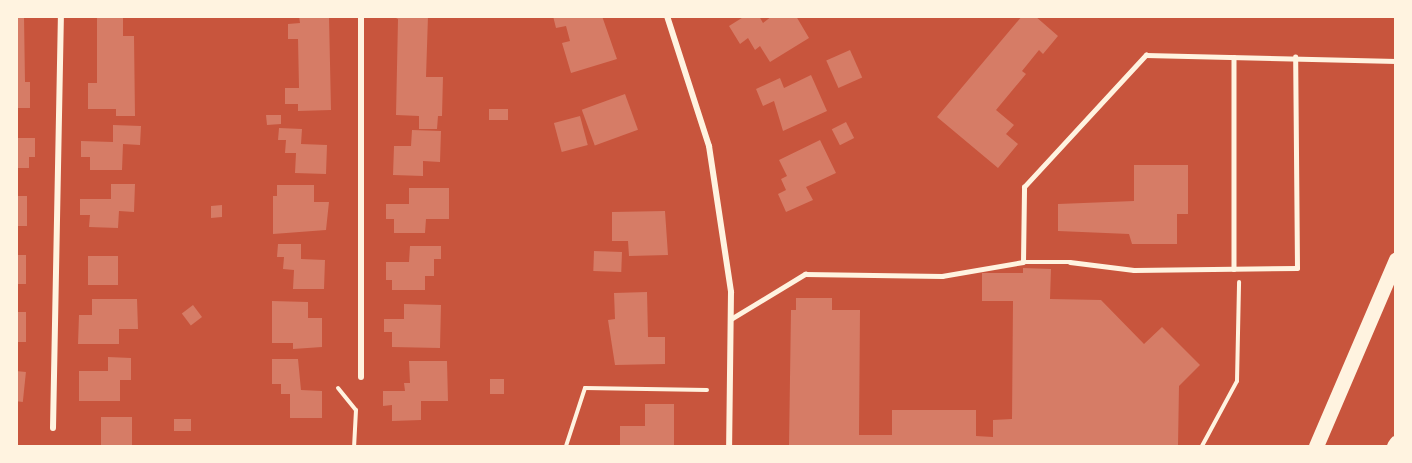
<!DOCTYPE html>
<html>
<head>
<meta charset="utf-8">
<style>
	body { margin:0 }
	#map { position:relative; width:1412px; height:463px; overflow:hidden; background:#c8553d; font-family:"Playfair Display",serif }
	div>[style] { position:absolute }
	.building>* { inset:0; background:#d67c66; transform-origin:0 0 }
	.path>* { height:4px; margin:-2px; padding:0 2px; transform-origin:2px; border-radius:2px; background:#fff3e0 }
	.service>* { height:4.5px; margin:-2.25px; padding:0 2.25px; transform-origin:2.25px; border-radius:2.25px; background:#fff3e0 }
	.minor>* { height:6px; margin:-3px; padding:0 3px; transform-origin:3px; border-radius:3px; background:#fff3e0 }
	.primary>* { height:15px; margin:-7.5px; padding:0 7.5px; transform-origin:7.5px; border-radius:7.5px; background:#fff3e0 }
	span { translate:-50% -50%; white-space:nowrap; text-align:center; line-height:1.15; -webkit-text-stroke:6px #fff3e0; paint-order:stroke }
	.frame { position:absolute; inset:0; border:18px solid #fff3e0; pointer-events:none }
</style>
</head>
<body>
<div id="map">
	<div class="building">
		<div style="clip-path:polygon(16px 16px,24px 16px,25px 82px,30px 82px,30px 108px,16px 108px)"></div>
		<div style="clip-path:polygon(97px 16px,123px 16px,123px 36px,134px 36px,135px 116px,116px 116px,116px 109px,88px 109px,88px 83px,97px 83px)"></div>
		<div style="clip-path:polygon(299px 16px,329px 16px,331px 110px,298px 111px,298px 104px,285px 104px,285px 88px,299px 88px,298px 39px,288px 39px,288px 24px,300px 23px)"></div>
		<div style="clip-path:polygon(392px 16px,428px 16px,426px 77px,443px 77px,442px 116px,438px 116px,437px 129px,419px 129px,419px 116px,396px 115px,398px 19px)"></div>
		<div style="clip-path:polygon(553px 16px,602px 16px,617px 59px,571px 73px,562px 43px,570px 41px,566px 26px,556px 28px)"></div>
		<div style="clip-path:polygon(745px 16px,759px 16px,763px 23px,772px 16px,796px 16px,809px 38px,770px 62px,760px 46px,755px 50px,748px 38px,740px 44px,729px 26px)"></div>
		<div style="clip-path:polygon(1022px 16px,1035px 16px,1058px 36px,1043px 54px,1039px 50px,1022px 71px,1026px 74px,996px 110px,1014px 125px,1006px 134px,1018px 144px,998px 168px,937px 117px)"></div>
		<div style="left:850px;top:50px;width:30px;height:26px;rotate:66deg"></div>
		<div style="clip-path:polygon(811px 75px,827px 111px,783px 131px,774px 101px,763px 106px,756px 89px,780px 78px,784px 88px)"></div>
		<div style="left:625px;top:94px;width:38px;height:46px;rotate:70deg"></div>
		<div style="left:489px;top:109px;width:19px;height:11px"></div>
		<div style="clip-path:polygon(266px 115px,281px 115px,281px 124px,267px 125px)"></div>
		<div style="left:580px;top:116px;width:30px;height:27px;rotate:75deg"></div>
		<div style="left:846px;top:122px;width:18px;height:16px;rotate:63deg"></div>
		<div style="clip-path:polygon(113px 125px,141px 126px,140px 145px,123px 144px,122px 170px,90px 170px,90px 157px,81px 157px,81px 141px,113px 142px)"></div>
		<div style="clip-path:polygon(279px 128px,302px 129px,301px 144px,327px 145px,326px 174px,295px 173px,296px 153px,285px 153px,286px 140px,278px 140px)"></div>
		<div style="clip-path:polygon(412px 130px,441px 131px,440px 162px,423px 161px,423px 176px,393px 175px,394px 146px,411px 146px)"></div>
		<div style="clip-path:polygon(16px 138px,35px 138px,35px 157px,29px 157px,29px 168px,16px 168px)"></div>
		<div style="clip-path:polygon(820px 140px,836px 173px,806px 187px,813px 200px,786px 212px,778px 194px,786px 190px,781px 179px,787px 176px,779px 160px)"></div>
		<div style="clip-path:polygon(1134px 165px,1188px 165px,1188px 214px,1177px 214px,1177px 244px,1132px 244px,1129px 234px,1058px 231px,1058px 204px,1134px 201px)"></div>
		<div style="clip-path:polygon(111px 184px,135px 184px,134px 212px,119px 211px,118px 228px,89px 227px,90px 215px,80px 215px,80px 199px,111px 199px)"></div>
		<div style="clip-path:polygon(277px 185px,314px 185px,314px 202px,329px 202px,326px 230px,273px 234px,273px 196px,277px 196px)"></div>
		<div style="clip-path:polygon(409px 188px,449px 188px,449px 219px,426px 219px,425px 233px,394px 233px,394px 219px,386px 219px,386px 204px,409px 204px)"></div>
		<div style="left:16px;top:196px;width:11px;height:30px"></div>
		<div style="clip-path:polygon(222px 205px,222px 217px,211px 218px,211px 206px)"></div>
		<div style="clip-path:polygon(665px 211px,668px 255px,629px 256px,628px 241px,612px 241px,612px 212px)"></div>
		<div style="clip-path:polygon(278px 244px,301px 244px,301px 259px,325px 260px,324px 289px,293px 289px,294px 270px,283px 269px,284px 257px,277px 257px)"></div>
		<div style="clip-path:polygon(410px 246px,441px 246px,441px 259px,434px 259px,434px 276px,425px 276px,425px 290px,392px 290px,392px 280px,386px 280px,386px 262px,409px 262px)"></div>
		<div style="left:594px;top:251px;width:28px;height:20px;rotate:2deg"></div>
		<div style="left:16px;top:255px;width:10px;height:29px"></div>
		<div style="left:88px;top:256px;width:30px;height:29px"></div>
		<div style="clip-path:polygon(1023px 268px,1051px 269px,1050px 299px,1101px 300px,1144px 344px,1162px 327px,1200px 365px,1179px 386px,1178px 446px,789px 446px,791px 310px,796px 310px,796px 298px,832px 298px,832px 310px,860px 310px,859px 435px,892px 435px,892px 410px,976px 410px,976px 436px,993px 437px,993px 420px,1012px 419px,1013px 301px,982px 301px,982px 273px,1023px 273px)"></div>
		<div style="clip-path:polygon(647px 292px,648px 337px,665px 337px,665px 364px,615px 365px,608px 320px,615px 319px,614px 293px)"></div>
		<div style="clip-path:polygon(92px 299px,137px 299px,138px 329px,119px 329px,119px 344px,78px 344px,79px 315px,92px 315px)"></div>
		<div style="clip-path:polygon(272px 301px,308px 302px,308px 318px,322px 318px,322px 347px,293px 349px,293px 343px,272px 343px)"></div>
		<div style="clip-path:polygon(404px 304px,441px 305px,440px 348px,392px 347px,392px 332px,384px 332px,384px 319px,404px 319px)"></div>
		<div style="left:193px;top:305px;width:15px;height:14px;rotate:53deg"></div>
		<div style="left:16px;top:312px;width:10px;height:30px"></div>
		<div style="clip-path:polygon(108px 357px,131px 358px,131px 380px,120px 380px,120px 401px,79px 401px,79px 371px,108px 371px)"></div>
		<div style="clip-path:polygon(272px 359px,298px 359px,301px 390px,322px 391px,322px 418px,290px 418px,290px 394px,281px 394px,281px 384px,272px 384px)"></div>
		<div style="clip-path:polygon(409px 361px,447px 361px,448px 401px,421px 401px,421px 420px,392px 421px,392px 405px,383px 406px,383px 391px,405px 391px,404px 383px,410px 383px)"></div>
		<div style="left:16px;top:371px;width:10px;height:30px;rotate:6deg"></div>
		<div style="left:490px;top:379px;width:14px;height:15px"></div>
		<div style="clip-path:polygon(645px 404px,674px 404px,674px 446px,620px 446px,620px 426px,645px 426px)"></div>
		<div style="left:101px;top:417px;width:31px;height:29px"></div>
		<div style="left:174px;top:419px;width:17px;height:12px"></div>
	</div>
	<div class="path">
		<div style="left:338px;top:388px;width:28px;rotate:51deg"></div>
		<div style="left:356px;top:410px;width:36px;rotate:93deg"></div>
		<div style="left:566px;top:446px;width:61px;rotate:-71.9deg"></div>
		<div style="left:585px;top:388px;width:122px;rotate:0.9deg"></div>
		<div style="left:1202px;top:446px;width:74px;rotate:-61.7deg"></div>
		<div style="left:1237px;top:381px;width:99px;rotate:-88.8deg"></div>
	</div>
	<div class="service">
		<div style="left:1234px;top:57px;width:212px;rotate:90deg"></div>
		<div style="left:1023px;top:262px;width:47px"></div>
		<div style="left:1070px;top:262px;width:64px;rotate:7.1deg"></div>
		<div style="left:1134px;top:270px;width:163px;rotate:-0.7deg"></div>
		<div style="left:1297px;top:268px;width:211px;rotate:-90.5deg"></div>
		<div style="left:731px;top:319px;width:87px;rotate:-31.3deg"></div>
		<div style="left:805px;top:274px;width:137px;rotate:0.8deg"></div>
		<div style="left:942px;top:276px;width:82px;rotate:-9.8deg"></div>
		<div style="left:1023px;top:262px;width:75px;rotate:-89.2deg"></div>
		<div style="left:1024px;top:187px;width:180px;rotate:-47.3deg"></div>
		<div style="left:1146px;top:55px;width:250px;rotate:1.4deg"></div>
	</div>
	<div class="minor">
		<div style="left:667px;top:16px;width:137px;rotate:72.1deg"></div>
		<div style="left:709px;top:146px;width:148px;rotate:81.4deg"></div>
		<div style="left:731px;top:292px;width:154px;rotate:90.7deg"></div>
		<div style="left:361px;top:377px;width:361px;rotate:-90deg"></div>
		<div style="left:53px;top:428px;width:412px;rotate:-88.9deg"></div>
	</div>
	<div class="primary">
		<div style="left:1316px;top:446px;width:203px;rotate:-66.8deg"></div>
		<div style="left:1394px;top:446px;width:4px;rotate:-56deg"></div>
	</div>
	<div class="frame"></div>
</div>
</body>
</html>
